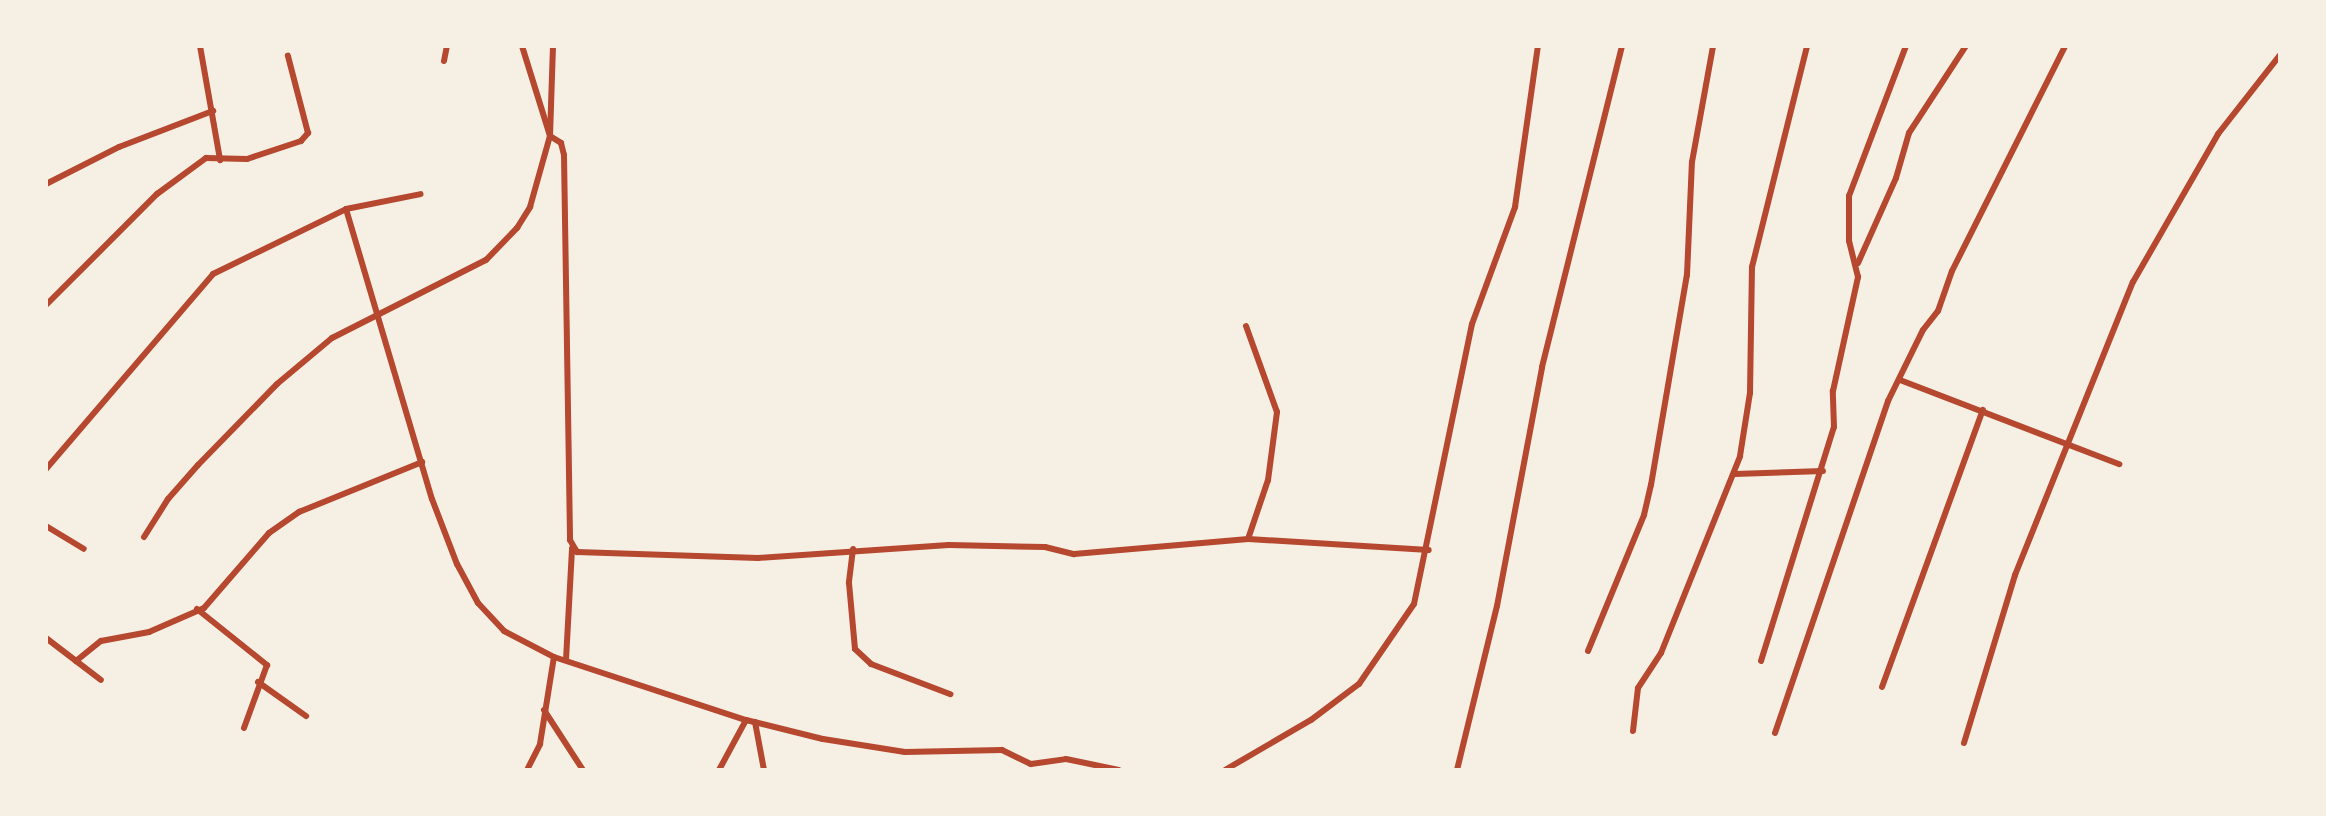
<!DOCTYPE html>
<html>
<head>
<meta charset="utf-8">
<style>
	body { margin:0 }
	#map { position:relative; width:2326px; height:816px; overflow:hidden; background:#f6efe4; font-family:"Exo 2",sans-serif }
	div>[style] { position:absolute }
	.minor>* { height:6px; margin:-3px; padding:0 3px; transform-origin:3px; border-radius:3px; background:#b5482f }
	span { translate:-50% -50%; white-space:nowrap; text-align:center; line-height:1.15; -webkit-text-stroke:6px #f6efe4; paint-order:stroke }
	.frame { position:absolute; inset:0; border:48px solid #f6efe4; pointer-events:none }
</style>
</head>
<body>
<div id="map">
	<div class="minor">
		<div style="left:200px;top:46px;width:116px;rotate:80deg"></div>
		<div style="left:522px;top:46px;width:94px;rotate:72.7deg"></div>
		<div style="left:550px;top:136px;width:13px;rotate:32deg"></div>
		<div style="left:561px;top:143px;width:12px;rotate:76deg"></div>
		<div style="left:564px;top:155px;width:385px;rotate:89.1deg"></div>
		<div style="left:570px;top:540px;width:14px;rotate:60deg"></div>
		<div style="left:577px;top:552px;width:181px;rotate:1.9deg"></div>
		<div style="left:758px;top:558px;width:191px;rotate:-3.9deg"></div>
		<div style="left:949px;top:545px;width:96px;rotate:1.2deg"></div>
		<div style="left:1045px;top:547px;width:30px;rotate:14deg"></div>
		<div style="left:1074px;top:554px;width:175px;rotate:-4.9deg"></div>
		<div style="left:1248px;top:539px;width:181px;rotate:3.5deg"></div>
		<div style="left:444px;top:61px;width:15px;rotate:-79deg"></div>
		<div style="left:46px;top:184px;width:82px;rotate:-26.9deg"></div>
		<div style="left:119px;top:147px;width:101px;rotate:-21deg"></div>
		<div style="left:346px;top:209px;width:302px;rotate:73.5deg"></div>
		<div style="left:432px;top:499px;width:70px;rotate:69deg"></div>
		<div style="left:457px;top:564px;width:44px;rotate:61.7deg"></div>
		<div style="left:478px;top:603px;width:38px;rotate:47deg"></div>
		<div style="left:504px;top:631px;width:56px;rotate:27.5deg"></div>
		<div style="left:554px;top:657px;width:202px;rotate:18.2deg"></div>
		<div style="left:746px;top:720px;width:79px;rotate:13.9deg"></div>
		<div style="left:823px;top:739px;width:83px;rotate:9deg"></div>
		<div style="left:905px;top:752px;width:97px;rotate:-1.2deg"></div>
		<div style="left:1002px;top:750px;width:32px;rotate:26deg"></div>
		<div style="left:1031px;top:764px;width:35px;rotate:-8deg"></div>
		<div style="left:1066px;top:759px;width:54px;rotate:11.7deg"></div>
		<div style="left:1858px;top:263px;width:93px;rotate:-65.9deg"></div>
		<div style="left:1896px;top:178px;width:47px;rotate:-73.9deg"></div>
		<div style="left:1909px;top:133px;width:104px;rotate:-56.8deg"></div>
		<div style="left:46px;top:305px;width:157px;rotate:-45deg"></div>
		<div style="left:157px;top:194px;width:61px;rotate:-36.3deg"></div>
		<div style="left:206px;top:158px;width:41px;rotate:1.4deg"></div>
		<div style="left:247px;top:159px;width:57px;rotate:-18.4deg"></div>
		<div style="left:301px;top:141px;width:11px;rotate:-49deg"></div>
		<div style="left:308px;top:133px;width:80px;rotate:-104.6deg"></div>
		<div style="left:1246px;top:326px;width:91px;rotate:70.2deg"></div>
		<div style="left:1277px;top:412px;width:69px;rotate:97.5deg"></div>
		<div style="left:1268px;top:480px;width:62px;rotate:108.7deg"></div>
		<div style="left:1900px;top:380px;width:235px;rotate:21deg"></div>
		<div style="left:46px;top:469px;width:257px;rotate:-49.4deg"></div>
		<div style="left:213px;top:274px;width:148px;rotate:-26deg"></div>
		<div style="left:346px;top:209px;width:76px;rotate:-11.3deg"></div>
		<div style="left:1735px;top:474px;width:88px;rotate:-2deg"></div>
		<div style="left:46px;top:526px;width:44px;rotate:31.2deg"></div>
		<div style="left:144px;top:537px;width:45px;rotate:-57.7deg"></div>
		<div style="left:168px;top:499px;width:45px;rotate:-48.6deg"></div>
		<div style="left:198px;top:465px;width:113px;rotate:-45.7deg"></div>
		<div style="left:277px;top:384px;width:72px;rotate:-39.9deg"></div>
		<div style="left:332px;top:338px;width:173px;rotate:-26.9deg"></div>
		<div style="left:486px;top:260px;width:45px;rotate:-45.9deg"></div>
		<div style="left:517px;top:228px;width:25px;rotate:-58deg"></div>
		<div style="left:530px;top:207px;width:74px;rotate:-74.3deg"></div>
		<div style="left:550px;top:136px;width:90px;rotate:-88.1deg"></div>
		<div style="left:853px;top:549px;width:34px;rotate:97deg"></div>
		<div style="left:849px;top:583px;width:66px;rotate:84.8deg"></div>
		<div style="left:855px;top:649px;width:22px;rotate:43deg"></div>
		<div style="left:871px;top:664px;width:85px;rotate:20.8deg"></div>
		<div style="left:197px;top:609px;width:90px;rotate:38.7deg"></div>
		<div style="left:267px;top:665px;width:67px;rotate:110.1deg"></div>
		<div style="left:46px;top:638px;width:69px;rotate:37.4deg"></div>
		<div style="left:1588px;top:651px;width:147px;rotate:-67.6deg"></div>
		<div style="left:1644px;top:515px;width:31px;rotate:-77deg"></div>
		<div style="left:1651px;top:485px;width:213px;rotate:-80.3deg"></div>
		<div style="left:1687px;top:275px;width:113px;rotate:-87.5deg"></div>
		<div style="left:1692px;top:162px;width:118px;rotate:-79.7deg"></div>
		<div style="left:566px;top:660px;width:112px;rotate:-86.9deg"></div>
		<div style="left:76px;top:661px;width:32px;rotate:-39deg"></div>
		<div style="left:101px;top:641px;width:49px;rotate:-10.6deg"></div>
		<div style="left:149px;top:632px;width:60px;rotate:-23.6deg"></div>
		<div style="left:204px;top:608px;width:99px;rotate:-49.1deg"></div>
		<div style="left:269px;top:533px;width:37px;rotate:-35deg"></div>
		<div style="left:299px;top:512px;width:133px;rotate:-22.1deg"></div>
		<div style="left:1761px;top:661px;width:245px;rotate:-72.7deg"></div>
		<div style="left:1834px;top:427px;width:36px;rotate:-92deg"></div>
		<div style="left:1833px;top:391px;width:117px;rotate:-77.6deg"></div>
		<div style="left:1858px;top:277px;width:37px;rotate:-104deg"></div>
		<div style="left:1849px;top:241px;width:45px;rotate:-90deg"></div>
		<div style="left:1849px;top:196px;width:160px;rotate:-69.2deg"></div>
		<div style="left:258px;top:682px;width:59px;rotate:35.3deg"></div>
		<div style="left:1882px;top:687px;width:295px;rotate:-70deg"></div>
		<div style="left:544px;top:710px;width:72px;rotate:57deg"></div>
		<div style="left:755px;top:722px;width:49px;rotate:79.4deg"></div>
		<div style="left:1633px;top:731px;width:43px;rotate:-83.4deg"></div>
		<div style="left:1638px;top:688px;width:42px;rotate:-56.7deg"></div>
		<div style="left:1661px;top:653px;width:212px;rotate:-68.1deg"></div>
		<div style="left:1740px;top:456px;width:64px;rotate:-81deg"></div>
		<div style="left:1750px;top:393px;width:126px;rotate:-89.1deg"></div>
		<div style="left:1752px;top:267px;width:228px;rotate:-76deg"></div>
		<div style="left:1775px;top:733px;width:351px;rotate:-71.2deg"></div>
		<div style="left:1888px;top:401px;width:79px;rotate:-63.8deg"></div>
		<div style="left:1923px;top:330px;width:24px;rotate:-52deg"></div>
		<div style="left:1938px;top:311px;width:42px;rotate:-70.7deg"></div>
		<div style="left:1952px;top:271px;width:252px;rotate:-63.3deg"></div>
		<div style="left:1964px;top:743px;width:176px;rotate:-73.1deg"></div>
		<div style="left:2015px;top:575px;width:316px;rotate:-68.1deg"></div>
		<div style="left:2133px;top:282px;width:171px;rotate:-60.1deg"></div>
		<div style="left:2218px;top:134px;width:100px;rotate:-51.9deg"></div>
		<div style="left:527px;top:770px;width:29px;rotate:-63deg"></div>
		<div style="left:540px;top:744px;width:88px;rotate:-80.9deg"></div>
		<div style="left:719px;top:770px;width:57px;rotate:-61.6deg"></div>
		<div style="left:1225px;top:770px;width:99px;rotate:-30.2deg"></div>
		<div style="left:1311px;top:720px;width:60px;rotate:-36.9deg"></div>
		<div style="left:1359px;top:684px;width:97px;rotate:-55.5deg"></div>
		<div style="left:1414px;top:604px;width:286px;rotate:-78.3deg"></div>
		<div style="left:1472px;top:324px;width:125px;rotate:-69.8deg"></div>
		<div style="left:1515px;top:207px;width:163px;rotate:-81.9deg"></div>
		<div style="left:1457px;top:770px;width:169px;rotate:-76.3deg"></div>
		<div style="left:1497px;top:606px;width:243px;rotate:-79.3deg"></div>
		<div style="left:1542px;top:367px;width:331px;rotate:-76deg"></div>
	</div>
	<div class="frame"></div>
</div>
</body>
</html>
